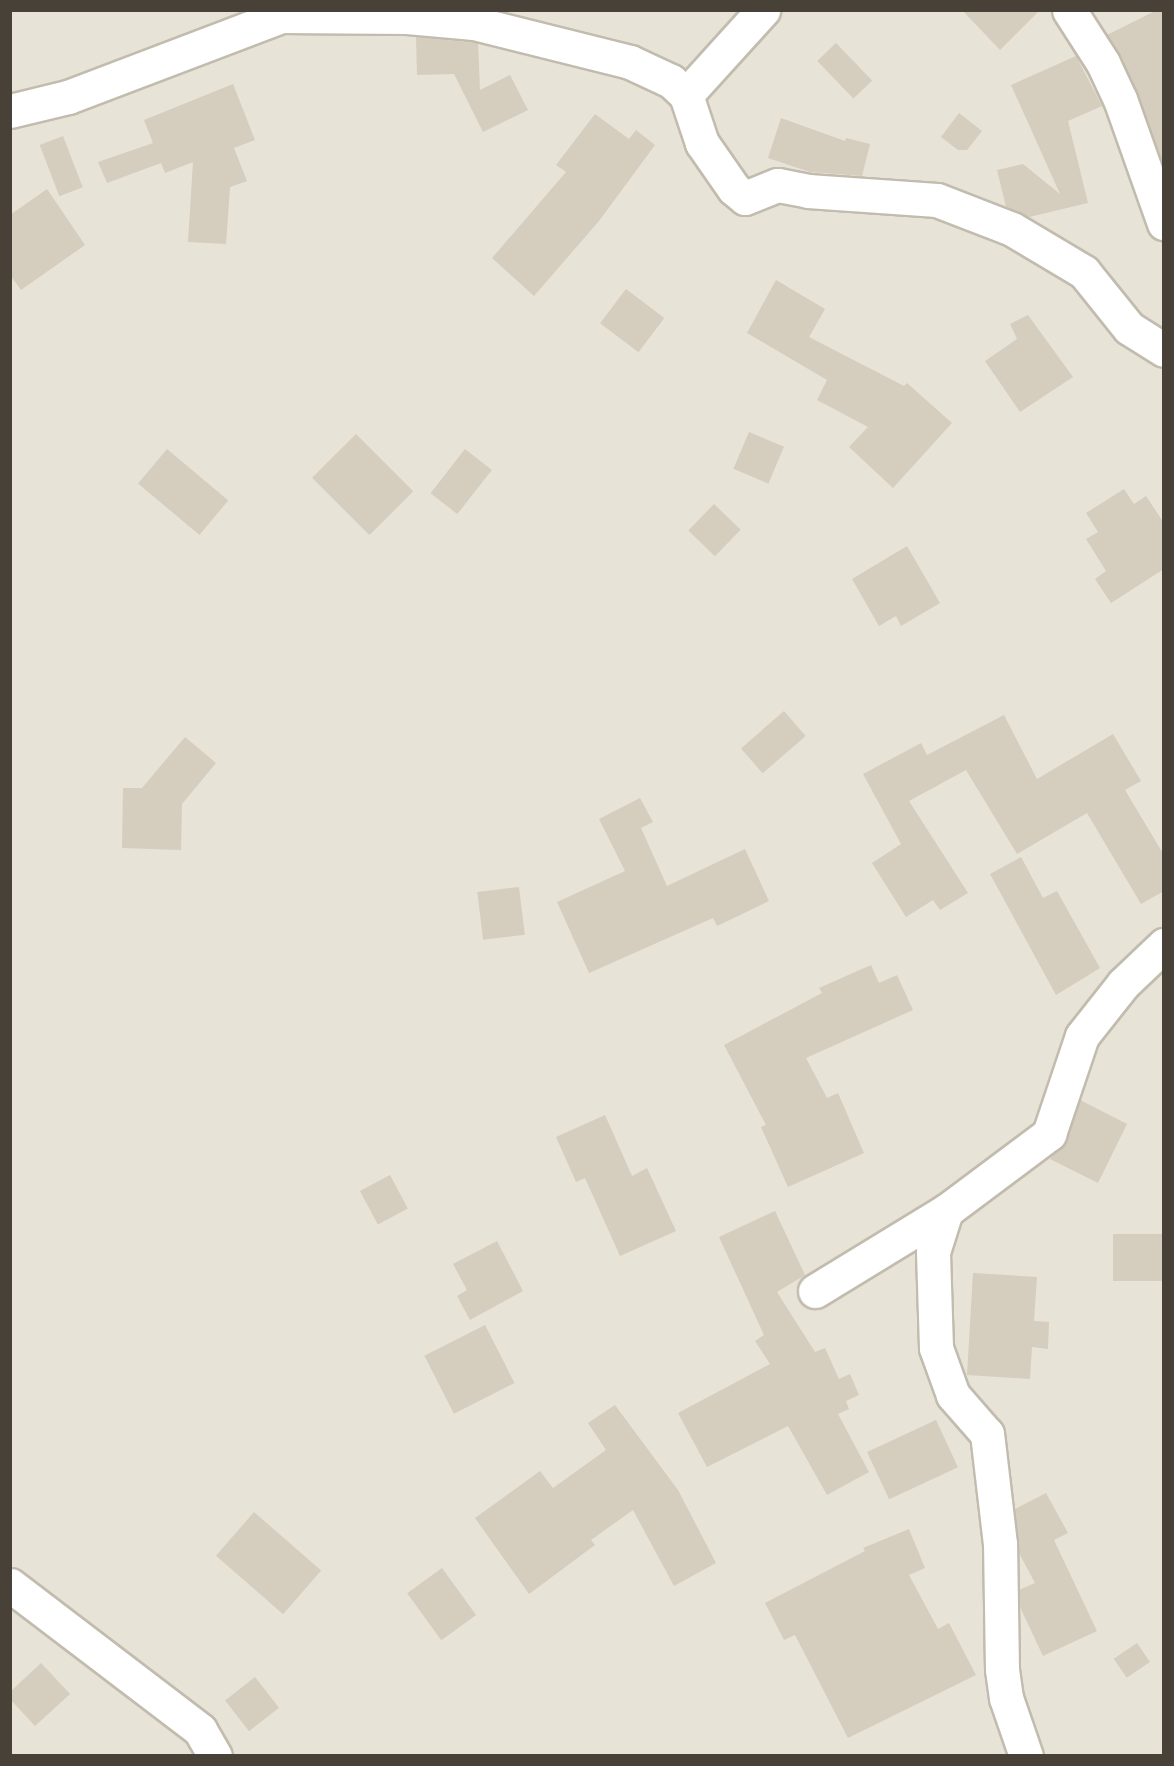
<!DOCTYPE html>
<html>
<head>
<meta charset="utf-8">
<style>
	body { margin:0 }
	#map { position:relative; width:1174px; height:1766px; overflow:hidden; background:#f4f1e9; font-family:Cabin,sans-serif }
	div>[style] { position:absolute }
	.residential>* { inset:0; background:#e8e3d7; transform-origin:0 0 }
	.building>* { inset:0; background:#d5cdbe; transform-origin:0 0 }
	.roads { filter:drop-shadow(2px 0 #c2bcae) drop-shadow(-2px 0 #c2bcae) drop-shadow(0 2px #c2bcae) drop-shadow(0 -2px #c2bcae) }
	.street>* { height:33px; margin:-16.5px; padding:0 16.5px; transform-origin:16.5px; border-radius:16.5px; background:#fff }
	span { translate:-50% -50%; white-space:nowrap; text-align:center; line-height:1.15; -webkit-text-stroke:6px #fff; paint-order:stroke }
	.frame { position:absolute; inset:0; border:12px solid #474137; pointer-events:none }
</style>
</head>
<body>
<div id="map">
	<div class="residential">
		<div style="left:11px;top:11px;width:1152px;height:1744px"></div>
	</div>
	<div class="building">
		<div style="clip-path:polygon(962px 10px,1040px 10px,1000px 50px)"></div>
		<div style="clip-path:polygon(1157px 10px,1164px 10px,1164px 166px,1137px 91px,1107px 35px)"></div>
		<div style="clip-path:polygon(416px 37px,478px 43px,480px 90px,510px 75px,528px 110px,483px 132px,454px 74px,417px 75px)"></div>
		<div style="left:836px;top:43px;width:52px;height:26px;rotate:46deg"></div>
		<div style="clip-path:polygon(1076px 56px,1102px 106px,1068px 121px,1088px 203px,1029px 217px,1006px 207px,997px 170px,1023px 164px,1060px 194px,1011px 85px)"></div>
		<div style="clip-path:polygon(233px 84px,255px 140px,234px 148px,247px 181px,230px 187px,226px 244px,188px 242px,193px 162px,165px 173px,161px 163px,107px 183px,98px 162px,153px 143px,144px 120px)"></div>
		<div style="clip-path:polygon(959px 113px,982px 131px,967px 150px,958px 150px,941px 137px)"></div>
		<div style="clip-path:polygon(595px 114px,629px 139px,636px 130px,655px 145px,599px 221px,534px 296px,492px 258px,566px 172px,556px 165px)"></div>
		<div style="clip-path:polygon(781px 118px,845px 141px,846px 138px,870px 144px,862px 176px,810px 172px,768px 158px)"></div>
		<div style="left:63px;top:136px;width:55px;height:25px;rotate:69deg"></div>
		<div style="clip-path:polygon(47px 189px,85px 245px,21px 290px,10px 275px,10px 215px)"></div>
		<div style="clip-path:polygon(776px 280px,825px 309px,809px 337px,904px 386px,907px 383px,952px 423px,893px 488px,849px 447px,868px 427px,817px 400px,827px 380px,747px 333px)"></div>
		<div style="left:626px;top:289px;width:48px;height:43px;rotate:37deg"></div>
		<div style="clip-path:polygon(1028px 315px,1073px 377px,1020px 412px,985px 361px,1017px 339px,1010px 324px)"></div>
		<div style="left:749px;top:432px;width:38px;height:40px;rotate:23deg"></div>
		<div style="left:356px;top:434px;width:81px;height:62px;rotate:45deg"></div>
		<div style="left:167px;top:449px;width:80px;height:45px;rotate:40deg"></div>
		<div style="left:465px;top:449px;width:34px;height:56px;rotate:38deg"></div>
		<div style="clip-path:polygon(1124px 489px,1134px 504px,1146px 496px,1164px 523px,1164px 569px,1111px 603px,1095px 579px,1106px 571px,1086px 539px,1098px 532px,1086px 513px)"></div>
		<div style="left:714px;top:504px;width:37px;height:37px;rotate:44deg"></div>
		<div style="clip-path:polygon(907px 546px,940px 603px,901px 626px,896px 616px,879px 626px,852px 579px)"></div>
		<div style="left:784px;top:711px;width:33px;height:57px;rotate:49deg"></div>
		<div style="clip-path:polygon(1004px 715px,1037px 779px,1113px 734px,1141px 781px,1125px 790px,1164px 855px,1164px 891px,1141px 904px,1087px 813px,1017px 854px,966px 770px,909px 801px,968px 893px,940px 910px,933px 900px,906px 917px,872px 863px,901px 844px,863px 774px,921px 743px,927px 755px)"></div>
		<div style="clip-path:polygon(185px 737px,216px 763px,182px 804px,181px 850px,122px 848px,123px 788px,142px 788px)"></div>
		<div style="clip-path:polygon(640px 798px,653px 822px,641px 828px,667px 886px,745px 849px,769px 901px,717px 926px,713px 918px,589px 973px,557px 902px,625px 871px,599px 819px)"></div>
		<div style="clip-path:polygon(1021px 857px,1043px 898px,1057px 891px,1100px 968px,1056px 995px,990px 874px)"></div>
		<div style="left:519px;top:887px;width:48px;height:42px;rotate:83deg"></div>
		<div style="clip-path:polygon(871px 965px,879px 983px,897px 975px,913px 1010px,806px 1058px,827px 1098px,838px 1093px,864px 1153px,788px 1187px,761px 1127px,766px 1125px,724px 1045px,822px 993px,819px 988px)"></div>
		<div style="clip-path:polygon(1080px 1100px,1127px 1124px,1098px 1183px,1050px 1159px,1067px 1140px)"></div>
		<div style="clip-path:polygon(605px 1115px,632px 1176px,647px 1168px,676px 1231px,620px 1256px,585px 1178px,576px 1182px,556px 1137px)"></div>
		<div style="left:390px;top:1175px;width:38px;height:34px;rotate:62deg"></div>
		<div style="clip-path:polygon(775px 1211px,805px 1275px,777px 1292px,815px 1352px,825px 1348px,839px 1379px,850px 1374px,859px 1395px,846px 1401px,849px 1409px,838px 1414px,869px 1472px,827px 1495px,788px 1426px,707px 1467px,678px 1413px,770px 1364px,755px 1341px,764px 1335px,719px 1237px)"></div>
		<div style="left:1164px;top:1234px;width:47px;height:51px;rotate:90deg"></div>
		<div style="clip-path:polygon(497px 1241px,523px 1291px,470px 1320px,457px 1296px,467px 1290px,453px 1264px)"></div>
		<div style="clip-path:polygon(973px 1273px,1037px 1277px,1034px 1321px,1049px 1322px,1048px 1349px,1032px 1347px,1030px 1379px,967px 1375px)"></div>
		<div style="left:485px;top:1325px;width:65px;height:68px;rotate:63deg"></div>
		<div style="clip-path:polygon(615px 1405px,678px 1490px,716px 1563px,674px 1586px,633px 1510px,591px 1540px,595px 1545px,529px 1594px,475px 1518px,540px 1471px,553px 1488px,606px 1450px,588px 1423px)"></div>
		<div style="left:936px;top:1420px;width:52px;height:76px;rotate:65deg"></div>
		<div style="clip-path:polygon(1046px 1493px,1068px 1533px,1054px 1540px,1097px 1631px,1043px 1656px,1020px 1607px,1019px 1590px,1035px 1583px,1019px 1553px,1015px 1509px)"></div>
		<div style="left:254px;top:1512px;width:89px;height:58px;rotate:41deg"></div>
		<div style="clip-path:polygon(909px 1529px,925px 1568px,909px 1575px,938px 1629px,949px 1623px,976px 1675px,848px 1738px,795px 1635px,784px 1640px,765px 1603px,865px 1551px,863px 1548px)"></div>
		<div style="left:442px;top:1568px;width:58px;height:43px;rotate:54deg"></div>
		<div style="left:1137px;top:1643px;width:23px;height:28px;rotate:56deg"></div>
		<div style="clip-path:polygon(41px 1663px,70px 1694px,35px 1726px,10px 1699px,10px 1692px)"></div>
		<div style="left:255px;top:1677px;width:39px;height:38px;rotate:52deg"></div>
	</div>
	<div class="roads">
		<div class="street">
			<div style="left:1069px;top:10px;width:63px;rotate:57.3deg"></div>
			<div style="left:1103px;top:63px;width:40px;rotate:65deg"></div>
			<div style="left:1120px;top:99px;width:132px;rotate:70.5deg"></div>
			<div style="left:686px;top:95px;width:115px;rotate:-47.8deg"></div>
			<div style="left:10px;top:111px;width:60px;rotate:-13.6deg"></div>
			<div style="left:68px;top:97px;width:228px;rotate:-20.8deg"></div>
			<div style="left:281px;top:16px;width:126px;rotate:0.5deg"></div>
			<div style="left:407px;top:17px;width:67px;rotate:5.1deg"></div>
			<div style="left:474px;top:23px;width:161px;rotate:14deg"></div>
			<div style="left:630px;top:62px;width:45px;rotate:24.9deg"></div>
			<div style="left:671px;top:81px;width:21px;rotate:43deg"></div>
			<div style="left:686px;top:95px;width:51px;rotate:71.6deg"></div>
			<div style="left:702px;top:143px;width:56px;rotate:55.2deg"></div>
			<div style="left:734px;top:189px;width:14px;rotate:39deg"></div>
			<div style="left:745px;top:198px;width:35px;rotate:-22deg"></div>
			<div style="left:778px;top:185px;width:31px;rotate:11deg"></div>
			<div style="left:808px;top:191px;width:129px;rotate:4deg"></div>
			<div style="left:937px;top:200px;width:80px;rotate:21.1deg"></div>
			<div style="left:1012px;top:229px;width:84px;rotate:30.8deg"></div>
			<div style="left:1084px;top:272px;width:72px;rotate:51.2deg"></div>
			<div style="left:1129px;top:328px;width:41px;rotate:32.2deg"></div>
			<div style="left:815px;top:1291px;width:153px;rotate:-31.4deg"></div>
			<div style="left:10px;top:1585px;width:239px;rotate:37.3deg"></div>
			<div style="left:200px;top:1730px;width:30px;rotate:60deg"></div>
			<div style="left:1026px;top:1756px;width:61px;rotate:-109deg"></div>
			<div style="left:1006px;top:1698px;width:29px;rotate:-98deg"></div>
			<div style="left:1002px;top:1669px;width:125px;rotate:-90.9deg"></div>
			<div style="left:1000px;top:1544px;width:111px;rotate:-96.7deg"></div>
			<div style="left:987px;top:1434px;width:52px;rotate:-131.1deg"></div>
			<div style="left:953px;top:1395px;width:50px;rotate:-109.9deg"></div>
			<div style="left:936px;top:1348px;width:96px;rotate:-91.8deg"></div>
			<div style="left:933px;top:1252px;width:43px;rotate:-72.4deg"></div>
			<div style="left:946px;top:1211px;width:129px;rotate:-36.8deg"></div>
			<div style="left:1049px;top:1134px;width:103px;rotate:-71.4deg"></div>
			<div style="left:1082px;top:1036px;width:66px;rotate:-51.7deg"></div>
			<div style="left:1123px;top:984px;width:57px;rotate:-43.6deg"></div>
		</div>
	</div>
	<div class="frame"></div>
</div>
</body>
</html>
